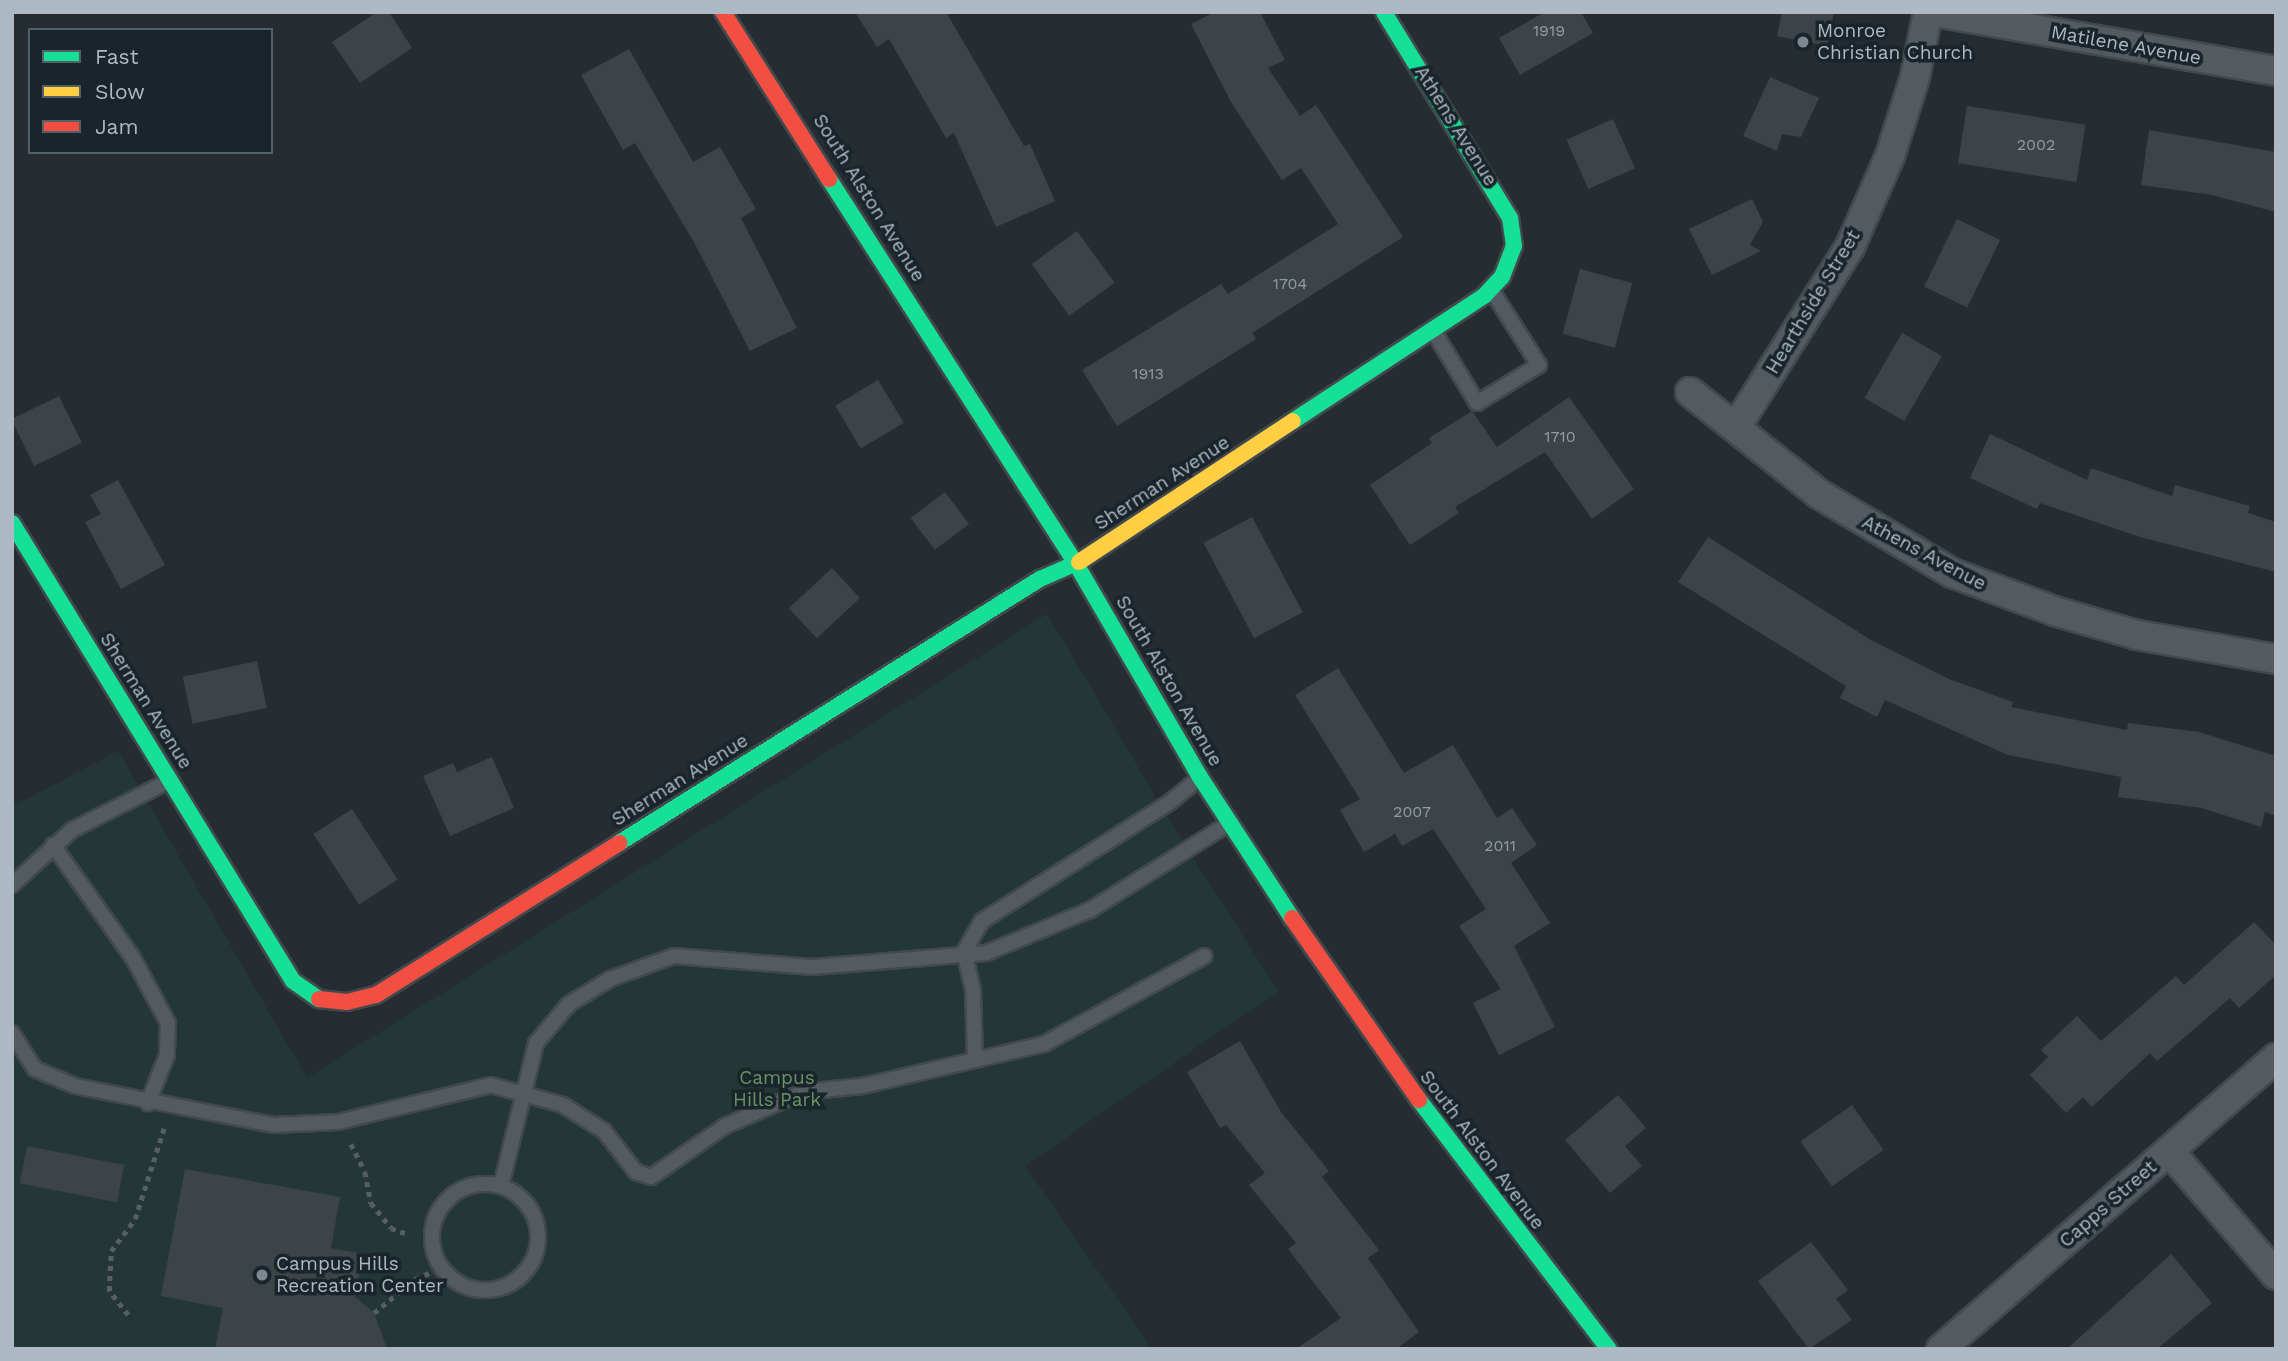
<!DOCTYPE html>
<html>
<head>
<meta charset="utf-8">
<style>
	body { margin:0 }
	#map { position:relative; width:2288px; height:1361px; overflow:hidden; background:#252d32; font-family:"Work Sans",sans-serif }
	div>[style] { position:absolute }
	.green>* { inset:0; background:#233836 }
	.building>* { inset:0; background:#3d4448; transform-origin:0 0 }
	.path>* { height:4.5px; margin-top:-2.25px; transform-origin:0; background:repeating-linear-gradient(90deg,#585f63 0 5px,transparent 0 10px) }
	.roads { filter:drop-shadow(2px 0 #42494c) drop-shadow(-2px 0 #42494c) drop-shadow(0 2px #42494c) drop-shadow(0 -2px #42494c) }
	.lane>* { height:14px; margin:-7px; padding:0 7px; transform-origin:7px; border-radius:7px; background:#545b60 }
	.lane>.ring { margin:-7px; padding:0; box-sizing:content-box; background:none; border:14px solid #545b60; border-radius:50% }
	.street>* { height:28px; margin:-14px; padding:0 14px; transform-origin:14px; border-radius:14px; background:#545b60 }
	.fast>* { height:16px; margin:-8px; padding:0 8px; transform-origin:8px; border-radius:8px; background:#16e098 }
	.slow>* { height:16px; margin:-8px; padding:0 8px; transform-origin:8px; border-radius:8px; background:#ffcf43 }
	.jam>* { height:16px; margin:-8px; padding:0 8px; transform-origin:8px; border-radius:8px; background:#f24e42 }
	.dots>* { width:19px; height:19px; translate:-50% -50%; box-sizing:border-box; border:4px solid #19242b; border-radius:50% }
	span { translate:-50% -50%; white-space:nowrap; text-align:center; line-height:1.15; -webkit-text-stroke:7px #19242b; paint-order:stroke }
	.number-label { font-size:16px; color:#919ca5 }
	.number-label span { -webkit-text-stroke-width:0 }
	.poi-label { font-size:19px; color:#adbac4 }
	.left { translate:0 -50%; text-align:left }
	.street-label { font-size:19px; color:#adbac4 }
	.park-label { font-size:19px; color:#669467 }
	.frame { position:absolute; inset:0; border:14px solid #adbac4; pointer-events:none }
	.legend { position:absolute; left:28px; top:28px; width:245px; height:126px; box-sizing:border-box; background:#19242b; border:2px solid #546068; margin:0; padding:9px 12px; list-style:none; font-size:21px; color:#adbac4 }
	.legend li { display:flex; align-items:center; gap:14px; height:35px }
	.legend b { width:35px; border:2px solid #546068 }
</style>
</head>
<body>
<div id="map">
	<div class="green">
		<div style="clip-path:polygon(1047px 614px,1179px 836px,1278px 991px,1025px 1166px,1152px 1349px,12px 1349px,12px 807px,118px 751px,307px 1078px)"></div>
	</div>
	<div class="building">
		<div style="clip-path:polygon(377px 12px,389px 12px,412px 48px,360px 83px,332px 42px)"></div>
		<div style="clip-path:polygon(855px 12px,946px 12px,1024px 146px,1030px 144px,1055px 201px,996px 227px,954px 133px,946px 138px,889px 39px,877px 47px)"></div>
		<div style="clip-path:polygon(1215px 12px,1260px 12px,1285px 60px,1268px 68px,1300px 116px,1316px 105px,1403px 237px,1252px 333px,1256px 339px,1117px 426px,1082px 370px,1221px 284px,1228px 294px,1338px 224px,1301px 168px,1282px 180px,1231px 102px,1191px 24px)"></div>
		<div style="clip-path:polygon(1545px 12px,1581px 12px,1593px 33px,1520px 75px,1499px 38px)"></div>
		<div style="clip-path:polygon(1782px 12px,1834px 12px,1827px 46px,1777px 36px)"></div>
		<div style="clip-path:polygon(629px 49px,693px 162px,720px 147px,756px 209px,741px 218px,797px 328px,750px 351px,695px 244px,635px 143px,623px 150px,581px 75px)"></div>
		<div style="clip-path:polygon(1770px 77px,1819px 98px,1801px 137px,1782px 134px,1777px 151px,1743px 136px)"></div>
		<div style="left:1967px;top:106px;width:120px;height:58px;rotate:9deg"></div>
		<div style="left:1613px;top:119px;width:54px;height:51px;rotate:66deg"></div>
		<div style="clip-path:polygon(2149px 130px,2276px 152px,2276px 212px,2212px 195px,2141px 185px)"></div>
		<div style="clip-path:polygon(1752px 199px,1763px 222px,1750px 245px,1761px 251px,1712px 275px,1689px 229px)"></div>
		<div style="left:1957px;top:219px;width:48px;height:75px;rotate:26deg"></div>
		<div style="left:1077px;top:231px;width:64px;height:56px;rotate:54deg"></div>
		<div style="left:1580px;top:269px;width:54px;height:67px;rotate:15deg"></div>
		<div style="left:1902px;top:333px;width:46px;height:75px;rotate:30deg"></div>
		<div style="left:878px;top:380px;width:50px;height:50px;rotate:59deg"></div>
		<div style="left:59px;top:396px;width:52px;height:53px;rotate:64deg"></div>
		<div style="clip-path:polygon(1569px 397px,1634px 489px,1592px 519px,1545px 452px,1455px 507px,1459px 513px,1410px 545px,1370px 485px,1432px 443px,1429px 438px,1472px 411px,1497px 447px)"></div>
		<div style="clip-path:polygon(1990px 434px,2087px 480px,2091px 468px,2172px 496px,2175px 485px,2250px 506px,2248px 513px,2276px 522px,2276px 572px,2140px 537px,2040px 503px,2037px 509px,1970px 478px)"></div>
		<div style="clip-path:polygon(118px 480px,165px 565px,121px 589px,85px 522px,101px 514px,90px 495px)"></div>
		<div style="left:945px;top:492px;width:40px;height:43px;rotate:53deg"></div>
		<div style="left:1252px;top:517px;width:108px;height:55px;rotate:62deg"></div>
		<div style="clip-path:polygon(1708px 537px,1871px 640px,1949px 679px,2013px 702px,2011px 707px,2127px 730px,2128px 723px,2199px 732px,2276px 756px,2276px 816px,2265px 812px,2261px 827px,2202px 808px,2118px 797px,2121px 777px,2008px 755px,1885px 700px,1877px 717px,1840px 698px,1846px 686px,1678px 582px)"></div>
		<div style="left:832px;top:568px;width:41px;height:59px;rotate:47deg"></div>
		<div style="left:257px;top:661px;width:48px;height:76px;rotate:78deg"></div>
		<div style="clip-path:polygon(1338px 668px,1404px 773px,1453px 745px,1497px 818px,1512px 808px,1537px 845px,1511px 863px,1550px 923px,1514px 946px,1555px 1027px,1499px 1055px,1473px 1003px,1501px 989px,1459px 926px,1486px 909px,1433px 829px,1402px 846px,1395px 834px,1364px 852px,1340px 810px,1360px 799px,1295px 695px)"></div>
		<div style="clip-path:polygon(492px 757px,514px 808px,450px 836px,423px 776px,453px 763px,457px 772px)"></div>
		<div style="left:352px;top:809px;width:84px;height:46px;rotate:57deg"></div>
		<div style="clip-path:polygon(2254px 922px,2276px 945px,2276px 975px,2239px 1008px,2230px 998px,2157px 1061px,2150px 1053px,2092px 1107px,2083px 1097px,2066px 1113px,2030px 1075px,2048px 1057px,2041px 1050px,2077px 1016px,2101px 1041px,2176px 976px,2184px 985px)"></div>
		<div style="clip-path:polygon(1240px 1041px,1281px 1112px,1329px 1171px,1322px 1177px,1379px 1250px,1368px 1258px,1419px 1332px,1396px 1349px,1296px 1349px,1341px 1318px,1288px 1249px,1296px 1243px,1249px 1185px,1265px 1173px,1226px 1125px,1220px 1128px,1187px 1072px)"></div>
		<div style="clip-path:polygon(1618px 1095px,1646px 1128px,1625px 1146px,1642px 1166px,1610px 1193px,1565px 1140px)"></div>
		<div style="left:1852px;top:1105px;width:55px;height:63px;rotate:55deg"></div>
		<div style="left:27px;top:1146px;width:99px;height:38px;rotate:11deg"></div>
		<div style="clip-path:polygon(185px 1169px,340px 1197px,331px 1248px,363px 1254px,355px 1297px,374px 1313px,387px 1349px,215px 1349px,223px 1308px,161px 1296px)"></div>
		<div style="clip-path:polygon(1811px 1242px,1848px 1290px,1836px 1299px,1852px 1320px,1809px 1349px,1758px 1281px)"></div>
		<div style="clip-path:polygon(2171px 1254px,2212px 1303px,2157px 1349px,2067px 1349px)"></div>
	</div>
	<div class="path">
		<div style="left:351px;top:1144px;width:31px;rotate:63deg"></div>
		<div style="left:365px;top:1172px;width:32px;rotate:79deg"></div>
		<div style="left:371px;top:1203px;width:32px;rotate:51deg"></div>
		<div style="left:391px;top:1228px;width:15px;rotate:20deg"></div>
		<div style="left:374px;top:1313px;width:53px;rotate:-39.7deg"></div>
		<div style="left:415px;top:1279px;width:28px;rotate:-23deg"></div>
		<div style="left:128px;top:1315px;width:31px;rotate:-128deg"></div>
		<div style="left:109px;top:1291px;width:40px;rotate:-87.1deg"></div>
		<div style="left:111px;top:1251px;width:40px;rotate:-53deg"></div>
		<div style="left:135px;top:1219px;width:96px;rotate:-72.3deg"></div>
	</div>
	<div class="roads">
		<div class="lane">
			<div style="left:1434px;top:332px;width:83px;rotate:58.8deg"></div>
			<div style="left:1477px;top:403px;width:73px;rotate:-31.5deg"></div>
			<div style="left:1539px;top:365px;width:88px;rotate:-122.4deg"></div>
			<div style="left:53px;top:845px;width:138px;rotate:54.7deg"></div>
			<div style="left:133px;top:958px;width:74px;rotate:61.7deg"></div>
			<div style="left:168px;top:1023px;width:32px;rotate:92deg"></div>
			<div style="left:167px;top:1055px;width:52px;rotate:111.6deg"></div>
			<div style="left:12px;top:885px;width:81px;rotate:-42.5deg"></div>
			<div style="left:72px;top:830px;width:109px;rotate:-26.8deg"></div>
			<div style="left:12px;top:1033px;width:43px;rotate:57.4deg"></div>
			<div style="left:35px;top:1069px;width:43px;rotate:23deg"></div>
			<div style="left:75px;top:1086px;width:203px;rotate:11.1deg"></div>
			<div style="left:274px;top:1125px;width:64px;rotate:-2.7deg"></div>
			<div style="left:338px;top:1122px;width:157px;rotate:-13.6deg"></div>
			<div style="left:491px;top:1085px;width:75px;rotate:15.5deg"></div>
			<div style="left:563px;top:1105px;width:49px;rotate:32.4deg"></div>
			<div style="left:604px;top:1131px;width:52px;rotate:52deg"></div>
			<div style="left:636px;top:1172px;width:16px;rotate:18deg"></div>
			<div style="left:651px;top:1177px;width:90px;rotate:-34.6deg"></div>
			<div style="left:725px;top:1126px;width:85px;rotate:-23.6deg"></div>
			<div style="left:803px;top:1092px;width:59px;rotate:-5.8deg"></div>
			<div style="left:862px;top:1086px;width:187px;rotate:-13deg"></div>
			<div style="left:1044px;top:1044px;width:183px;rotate:-28.7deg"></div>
			<div style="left:975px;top:1060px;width:70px;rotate:-91.6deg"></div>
			<div style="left:973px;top:990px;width:39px;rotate:-103deg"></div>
			<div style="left:964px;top:952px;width:36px;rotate:-60deg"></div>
			<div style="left:982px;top:921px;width:222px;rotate:-32.3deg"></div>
			<div style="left:1170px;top:802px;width:36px;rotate:-39deg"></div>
			<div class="ring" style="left:432px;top:1184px;width:92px;height:92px"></div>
			<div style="left:501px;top:1186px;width:147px;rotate:-76.2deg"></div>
			<div style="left:536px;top:1043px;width:51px;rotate:-49.8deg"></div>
			<div style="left:569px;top:1004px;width:48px;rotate:-31.4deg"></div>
			<div style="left:610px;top:979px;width:68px;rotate:-19.8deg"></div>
			<div style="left:674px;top:956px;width:139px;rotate:4.5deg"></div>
			<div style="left:813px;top:967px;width:174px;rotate:-4.6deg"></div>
			<div style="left:986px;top:953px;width:113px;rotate:-22.5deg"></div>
			<div style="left:1090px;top:910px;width:163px;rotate:-31.9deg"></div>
		</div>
		<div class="street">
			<div style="left:1935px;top:12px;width:346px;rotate:9.8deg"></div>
			<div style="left:1690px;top:392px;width:164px;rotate:38.3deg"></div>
			<div style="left:1819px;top:494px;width:155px;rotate:30.7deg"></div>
			<div style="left:1952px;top:573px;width:109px;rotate:20.4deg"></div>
			<div style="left:2054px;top:611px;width:86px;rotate:16.1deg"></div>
			<div style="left:2137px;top:635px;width:141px;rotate:9.8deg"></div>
			<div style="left:1736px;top:427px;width:213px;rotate:-57.7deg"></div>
			<div style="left:1850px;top:247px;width:99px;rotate:-66.3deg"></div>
			<div style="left:1890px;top:156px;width:83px;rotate:-72.4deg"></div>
			<div style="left:1915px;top:77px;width:66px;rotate:-78.7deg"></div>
			<div style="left:2169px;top:1151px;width:164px;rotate:49.2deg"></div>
			<div style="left:1941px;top:1349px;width:444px;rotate:-41deg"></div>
		</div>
		<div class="fast">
			<div style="left:829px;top:179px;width:457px;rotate:57.3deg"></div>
			<div style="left:1076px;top:564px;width:246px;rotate:59.8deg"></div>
			<div style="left:1200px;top:777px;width:168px;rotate:56.9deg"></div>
			<div style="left:1293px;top:421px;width:228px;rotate:-33.2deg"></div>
			<div style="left:1484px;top:296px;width:26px;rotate:-47deg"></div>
			<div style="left:1502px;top:277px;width:33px;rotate:-69deg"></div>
			<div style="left:1514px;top:246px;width:28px;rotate:-98deg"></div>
			<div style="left:1510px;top:218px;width:241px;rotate:-121.5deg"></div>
			<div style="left:12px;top:523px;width:537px;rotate:58.47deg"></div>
			<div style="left:293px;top:981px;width:32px;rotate:35deg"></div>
			<div style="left:619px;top:843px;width:497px;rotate:-32.1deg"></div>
			<div style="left:1040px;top:579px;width:43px;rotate:-23.6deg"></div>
			<div style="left:1419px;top:1100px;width:313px;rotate:52.7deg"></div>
		</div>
		<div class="slow">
			<div style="left:1079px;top:562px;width:256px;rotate:-33.4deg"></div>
		</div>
		<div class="jam">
			<div style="left:723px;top:12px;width:198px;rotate:57.6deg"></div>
			<div style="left:1292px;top:918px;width:222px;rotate:55.1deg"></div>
			<div style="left:319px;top:999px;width:28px;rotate:6deg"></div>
			<div style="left:347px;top:1002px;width:30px;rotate:-14deg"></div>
			<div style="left:376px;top:995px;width:287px;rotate:-32deg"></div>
		</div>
	</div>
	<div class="dots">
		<div style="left:1803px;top:42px;background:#7d8991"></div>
		<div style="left:262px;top:1275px;background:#7d8991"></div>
	</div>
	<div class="number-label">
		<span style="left:1549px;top:31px">1919</span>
		<span style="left:2036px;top:145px">2002</span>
		<span style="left:1290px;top:284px">1704</span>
		<span style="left:1148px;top:374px">1913</span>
		<span style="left:1560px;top:437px">1710</span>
		<span style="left:1412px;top:812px">2007</span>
		<span style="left:1500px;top:846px">2011</span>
	</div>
	<div class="poi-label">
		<span class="left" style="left:1817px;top:42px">Monroe<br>Christian Church</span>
		<span class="left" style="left:276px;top:1275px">Campus Hills<br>Recreation Center</span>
	</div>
	<div class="street-label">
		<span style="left:2126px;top:45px;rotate:10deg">Matilene Avenue</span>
		<span style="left:1456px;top:126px;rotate:58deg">Athens Avenue</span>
		<span style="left:869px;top:198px;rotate:58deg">South Alston Avenue</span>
		<span style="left:1813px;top:302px;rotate:-59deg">Hearthside Street</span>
		<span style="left:1162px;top:483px;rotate:-33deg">Sherman Avenue</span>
		<span style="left:1924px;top:553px;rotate:28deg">Athens Avenue</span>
		<span style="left:1169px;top:681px;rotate:60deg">South Alston Avenue</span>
		<span style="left:146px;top:701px;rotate:58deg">Sherman Avenue</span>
		<span style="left:680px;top:780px;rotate:-32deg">Sherman Avenue</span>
		<span style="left:1482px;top:1150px;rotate:53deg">South Alston Avenue</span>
		<span style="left:2108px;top:1204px;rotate:-41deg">Capps Street</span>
	</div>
	<div class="park-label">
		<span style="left:777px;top:1089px">Campus<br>Hills Park</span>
	</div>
	<div class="frame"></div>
	<ul class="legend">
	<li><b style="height:9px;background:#16e098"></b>Fast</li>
	<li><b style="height:9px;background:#ffcf43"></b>Slow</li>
	<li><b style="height:9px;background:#f24e42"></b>Jam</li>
	</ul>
</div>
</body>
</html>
